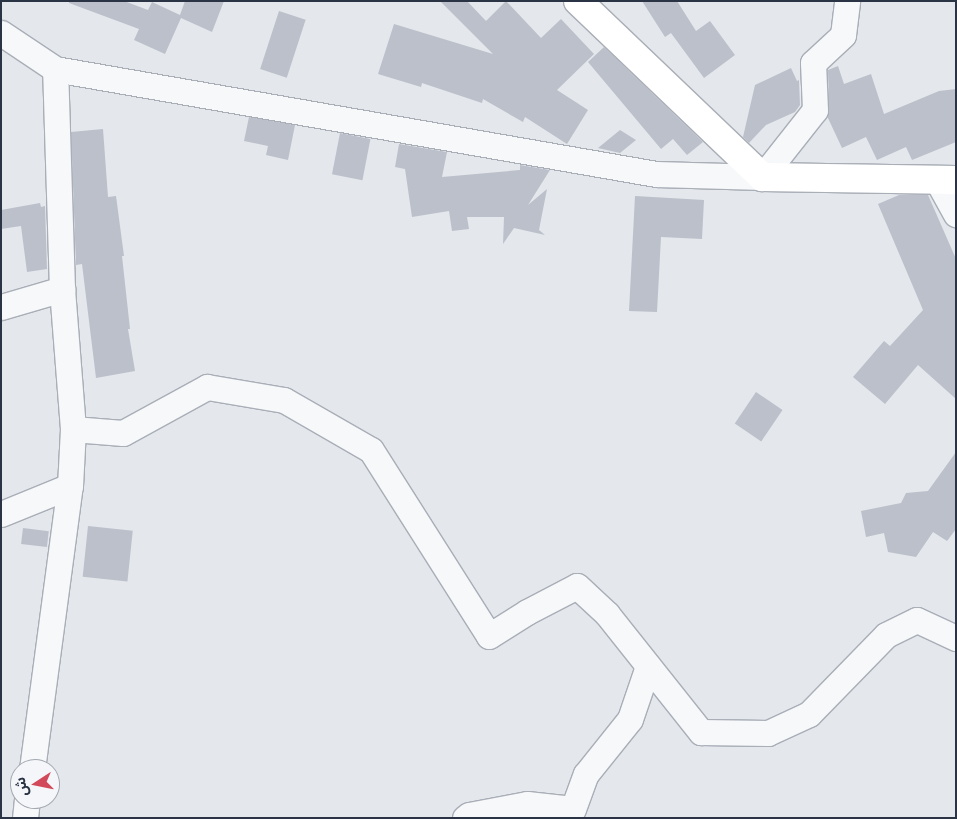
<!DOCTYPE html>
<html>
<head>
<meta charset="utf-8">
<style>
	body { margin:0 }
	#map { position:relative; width:957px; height:819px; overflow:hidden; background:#e4e7ec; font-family:"Noto Sans","Noto Sans Arabic",sans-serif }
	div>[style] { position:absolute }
	.building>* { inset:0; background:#bbc0ca; transform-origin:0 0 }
	.roads { filter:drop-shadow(1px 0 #a9aeb7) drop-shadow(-1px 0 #a9aeb7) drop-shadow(0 1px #a9aeb7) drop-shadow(0 -1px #a9aeb7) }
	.street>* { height:25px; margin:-12.5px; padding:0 12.5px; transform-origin:12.5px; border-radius:12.5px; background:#f7f8fa }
	.secondary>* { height:28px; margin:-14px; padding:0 14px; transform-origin:14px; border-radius:14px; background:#fff }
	span { translate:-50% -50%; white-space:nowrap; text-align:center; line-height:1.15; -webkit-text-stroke:4px #f4f6f9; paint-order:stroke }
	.frame { position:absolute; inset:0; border:2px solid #2b3445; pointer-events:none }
	.north { position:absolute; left:10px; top:759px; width:50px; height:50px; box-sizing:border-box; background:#f4f6f9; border:1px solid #a4a8b1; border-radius:50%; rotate:259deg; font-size:14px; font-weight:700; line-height:20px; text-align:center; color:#2b3445 }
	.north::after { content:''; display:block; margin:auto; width:18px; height:22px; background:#d1495b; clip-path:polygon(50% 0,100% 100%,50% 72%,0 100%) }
</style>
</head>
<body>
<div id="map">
	<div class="building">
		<div style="clip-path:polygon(69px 1px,124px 1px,148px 10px,152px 2px,180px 15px,185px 1px,224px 1px,212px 32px,181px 18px,165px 54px,134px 40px,139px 29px,69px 3px)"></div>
		<div style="clip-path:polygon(440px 1px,467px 1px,486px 21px,506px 1px,541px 38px,561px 19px,594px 54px,557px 90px,588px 110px,567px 144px,525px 117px,523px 122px,483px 99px,482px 103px,422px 83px,421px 87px,378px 74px,394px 24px,493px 54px)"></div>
		<div style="clip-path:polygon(642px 1px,677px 1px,696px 31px,710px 21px,735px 55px,704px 78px,671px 33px,665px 37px)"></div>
		<div style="left:279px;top:11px;width:28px;height:61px;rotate:18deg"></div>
		<div style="clip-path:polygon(604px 47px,703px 142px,687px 155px,673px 139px,661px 149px,588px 62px)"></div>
		<div style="clip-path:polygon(838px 66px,844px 84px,871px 74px,884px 114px,939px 91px,956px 89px,956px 142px,912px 160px,906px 147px,877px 160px,866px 137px,842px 148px,827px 116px,829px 109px,828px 70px)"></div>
		<div style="clip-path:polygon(791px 68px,797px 81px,799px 80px,800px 105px,795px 112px,766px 125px,749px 143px,743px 137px,755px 85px)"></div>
		<div style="clip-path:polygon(249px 117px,295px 125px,288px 160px,266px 155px,268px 146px,244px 141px)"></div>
		<div style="clip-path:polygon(103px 129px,108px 197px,116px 196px,124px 256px,122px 256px,130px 329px,128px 329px,135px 371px,96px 378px,82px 264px,76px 265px,71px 132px)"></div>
		<div style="clip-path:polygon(620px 130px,636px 140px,620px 153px,598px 148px)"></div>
		<div style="left:340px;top:133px;width:31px;height:42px;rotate:11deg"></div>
		<div style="clip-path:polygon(399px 144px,447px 152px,442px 177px,520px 170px,520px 165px,550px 170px,528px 205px,547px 189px,539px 230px,545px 235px,514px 228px,503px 244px,504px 217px,467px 217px,469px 229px,452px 231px,449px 211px,412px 217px,405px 169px,395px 167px)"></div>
		<div style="clip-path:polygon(899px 195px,928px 195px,956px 259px,956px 399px,918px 365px,885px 404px,853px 377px,884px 341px,890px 346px,923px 310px,878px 204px)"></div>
		<div style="clip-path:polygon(635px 196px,704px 200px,702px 239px,661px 237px,657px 312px,629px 311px)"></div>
		<div style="clip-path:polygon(40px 203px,41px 207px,45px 206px,47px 269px,27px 272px,21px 226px,1px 229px,1px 210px)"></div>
		<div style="left:756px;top:392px;width:32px;height:38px;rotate:34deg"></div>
		<div style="clip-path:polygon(956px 452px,956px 529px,947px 541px,933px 532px,916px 557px,888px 552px,884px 533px,866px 537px,861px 511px,901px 503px,906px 493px,928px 491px)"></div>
		<div style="left:88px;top:526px;width:45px;height:51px;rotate:6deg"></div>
		<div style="left:23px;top:528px;width:26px;height:16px;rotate:7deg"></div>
	</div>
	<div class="roads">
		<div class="street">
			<div style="left:1px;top:33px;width:65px;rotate:33.7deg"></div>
			<div style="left:55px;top:69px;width:610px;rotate:9.91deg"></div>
			<div style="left:656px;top:174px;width:106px;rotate:1.6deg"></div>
			<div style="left:762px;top:177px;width:85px;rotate:-51.7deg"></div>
			<div style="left:815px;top:110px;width:47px;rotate:-92.4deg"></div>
			<div style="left:813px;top:63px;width:41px;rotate:-43deg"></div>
			<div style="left:843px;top:35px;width:34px;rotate:-83deg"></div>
			<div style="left:937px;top:180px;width:39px;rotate:61deg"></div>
			<div style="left:1px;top:307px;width:64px;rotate:-16.4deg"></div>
			<div style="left:73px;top:429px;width:50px;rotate:4.6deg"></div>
			<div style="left:123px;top:433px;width:96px;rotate:-28.7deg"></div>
			<div style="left:207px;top:387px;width:78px;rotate:9.6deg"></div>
			<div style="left:284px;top:400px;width:100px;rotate:29.9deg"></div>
			<div style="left:371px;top:450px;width:220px;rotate:57.6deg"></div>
			<div style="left:489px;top:636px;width:45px;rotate:-32.3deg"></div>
			<div style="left:527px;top:612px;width:56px;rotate:-27.5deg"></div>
			<div style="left:577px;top:586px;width:41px;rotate:43deg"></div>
			<div style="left:607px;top:614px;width:151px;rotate:51.5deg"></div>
			<div style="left:701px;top:732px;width:67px;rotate:0.9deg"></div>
			<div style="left:768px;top:733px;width:45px;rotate:-24.9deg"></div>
			<div style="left:809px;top:714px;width:110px;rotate:-45.7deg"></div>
			<div style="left:886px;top:635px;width:34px;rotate:-26deg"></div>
			<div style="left:917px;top:620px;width:43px;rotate:24.8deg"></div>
			<div style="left:1px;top:514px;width:74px;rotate:-22.1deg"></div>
			<div style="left:32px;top:769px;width:286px;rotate:-82.4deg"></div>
			<div style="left:70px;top:486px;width:57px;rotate:-87deg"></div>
			<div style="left:73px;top:429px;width:140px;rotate:-94.5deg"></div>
			<div style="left:62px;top:289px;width:220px;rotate:-91.8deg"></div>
			<div style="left:25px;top:818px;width:19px;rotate:-84deg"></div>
			<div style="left:465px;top:818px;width:5px;rotate:-37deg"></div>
			<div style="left:469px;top:815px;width:59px;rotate:-10.7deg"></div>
			<div style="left:527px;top:804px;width:46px;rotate:6.2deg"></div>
			<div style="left:573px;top:809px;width:37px;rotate:-70deg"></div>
			<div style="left:586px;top:774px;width:70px;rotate:-51.3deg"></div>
			<div style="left:630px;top:719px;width:56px;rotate:-71.2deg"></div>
		</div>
		<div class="secondary">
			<div style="left:578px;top:1px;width:255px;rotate:43.7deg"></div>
			<div style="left:762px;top:177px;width:194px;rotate:0.9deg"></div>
		</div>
	</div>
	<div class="frame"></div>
	<div class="north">ش</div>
</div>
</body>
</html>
